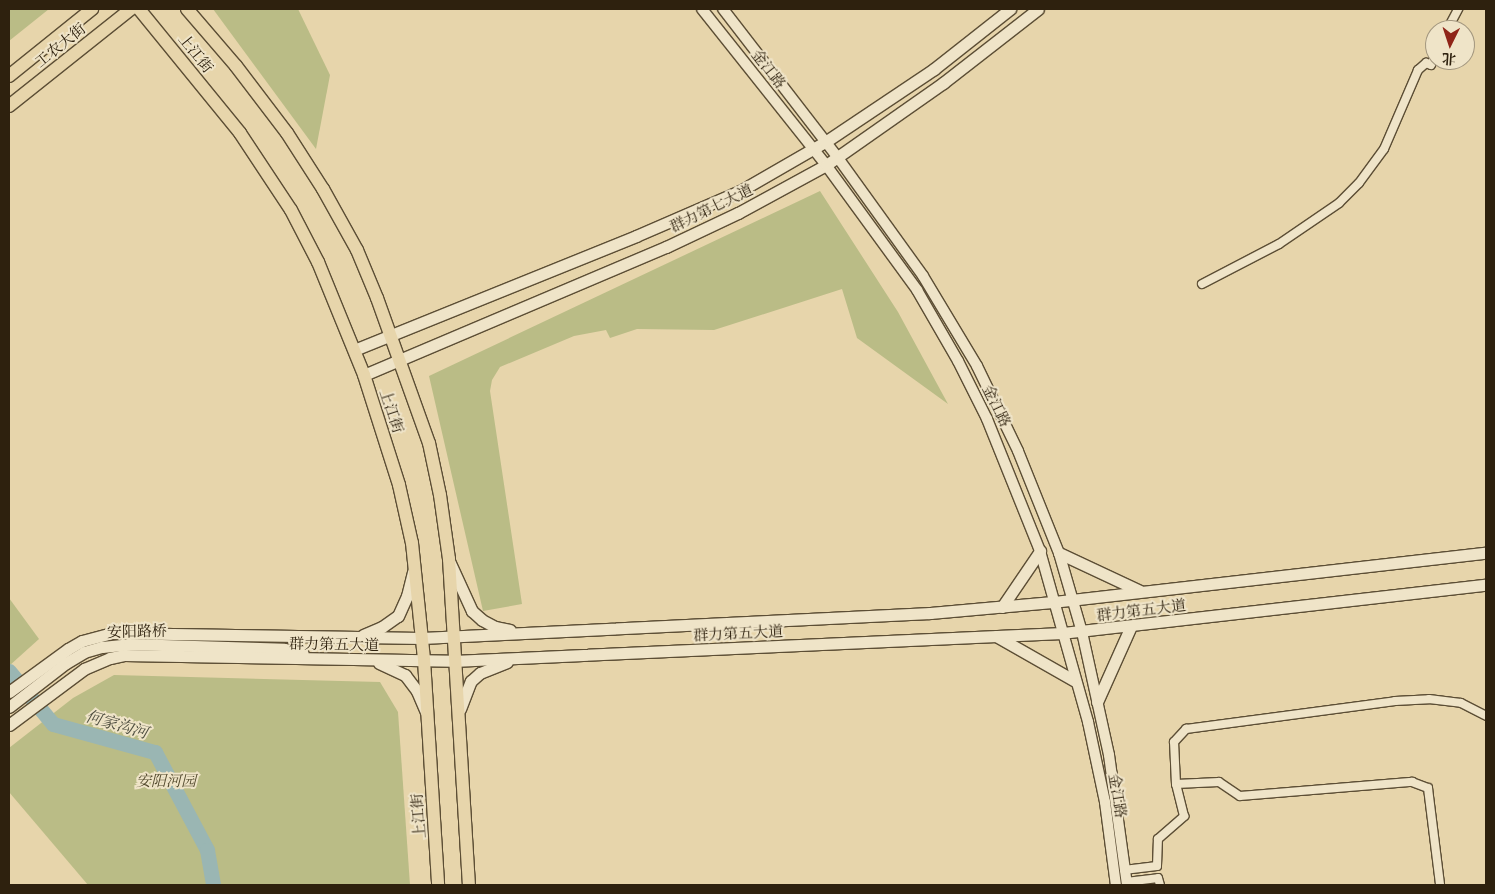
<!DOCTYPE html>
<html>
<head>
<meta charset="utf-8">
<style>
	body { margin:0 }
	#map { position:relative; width:1495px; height:894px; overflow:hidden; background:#e7d5ab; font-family:"Libre Caslon Text","Noto Serif SC",serif }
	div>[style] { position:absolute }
	.green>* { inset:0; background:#babc86 }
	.river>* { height:15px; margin:-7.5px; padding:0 7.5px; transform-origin:7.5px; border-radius:7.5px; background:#9ab6b3 }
	.roads { filter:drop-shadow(1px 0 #5c4e35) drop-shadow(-1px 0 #5c4e35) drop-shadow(0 1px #5c4e35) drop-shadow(0 -1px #5c4e35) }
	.minor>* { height:8px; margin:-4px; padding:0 4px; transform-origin:4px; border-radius:4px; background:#efe4c8 }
	.tertiary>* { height:10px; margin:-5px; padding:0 5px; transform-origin:5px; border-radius:5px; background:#efe4c8 }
	.secondary>* { height:11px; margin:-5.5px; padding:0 5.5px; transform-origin:5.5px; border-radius:5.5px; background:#efe4c8 }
	.primary>* { height:12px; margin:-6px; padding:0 6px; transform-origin:6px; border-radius:6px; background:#e7d5ab }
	span { translate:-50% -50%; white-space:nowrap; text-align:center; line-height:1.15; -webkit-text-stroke:4px #efe4c8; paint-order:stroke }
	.street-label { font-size:15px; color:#2e210e }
	.park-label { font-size:15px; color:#51482c; font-style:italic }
	.water-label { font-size:16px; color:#4e4e40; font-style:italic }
	.frame { position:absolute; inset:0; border:10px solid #2e210e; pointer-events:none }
	.north { position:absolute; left:1425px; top:20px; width:50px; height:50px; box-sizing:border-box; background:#efe4c8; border:1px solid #a2967e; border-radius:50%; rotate:184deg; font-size:14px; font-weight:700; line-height:20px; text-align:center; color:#2e210e }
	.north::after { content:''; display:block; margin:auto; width:18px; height:22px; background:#8f2418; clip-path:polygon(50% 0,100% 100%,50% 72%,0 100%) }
</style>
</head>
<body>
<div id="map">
	<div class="green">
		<div style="clip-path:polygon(9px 9px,49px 9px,9px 41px)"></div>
		<div style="clip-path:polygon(213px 9px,298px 9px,330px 75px,316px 149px)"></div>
		<div style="clip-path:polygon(820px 191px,898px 312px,948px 404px,857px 338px,842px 289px,714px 330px,637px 329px,610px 338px,606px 330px,574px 336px,500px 367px,492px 380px,490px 391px,522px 604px,483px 611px,429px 376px)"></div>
		<div style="clip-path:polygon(9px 598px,39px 639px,9px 666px)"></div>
		<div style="clip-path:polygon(114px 675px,380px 682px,398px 712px,410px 885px,88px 885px,9px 792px,9px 748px,73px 698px)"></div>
	</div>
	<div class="river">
		<div style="left:9px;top:671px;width:69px;rotate:50.3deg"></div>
		<div style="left:53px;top:724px;width:106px;rotate:15.4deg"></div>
		<div style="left:155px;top:752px;width:111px;rotate:62deg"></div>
		<div style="left:207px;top:850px;width:36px;rotate:80deg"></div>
	</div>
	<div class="roads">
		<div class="minor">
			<div style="left:1447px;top:30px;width:24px;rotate:-62deg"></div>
			<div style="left:1202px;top:284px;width:87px;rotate:-27.5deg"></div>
			<div style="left:1279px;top:244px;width:73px;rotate:-34.3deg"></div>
			<div style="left:1339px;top:203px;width:28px;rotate:-45deg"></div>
			<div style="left:1359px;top:183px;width:42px;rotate:-53.7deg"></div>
			<div style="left:1384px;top:149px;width:86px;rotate:-66.7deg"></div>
			<div style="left:1418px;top:70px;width:11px;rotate:-41deg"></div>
			<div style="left:1426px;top:63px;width:5px;rotate:22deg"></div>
			<div style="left:1431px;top:65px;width:11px;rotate:-68deg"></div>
			<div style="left:1176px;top:784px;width:43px;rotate:-2.7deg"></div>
			<div style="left:1219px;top:782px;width:25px;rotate:34deg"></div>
			<div style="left:1240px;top:796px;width:173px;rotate:-4.7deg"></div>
			<div style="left:1412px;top:782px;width:17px;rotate:21deg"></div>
			<div style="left:1428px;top:788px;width:98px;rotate:82.9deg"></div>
			<div style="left:1124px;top:870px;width:33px;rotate:-7deg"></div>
			<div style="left:1157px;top:866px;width:27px;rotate:-88deg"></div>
			<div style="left:1158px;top:839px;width:35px;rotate:-41deg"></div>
			<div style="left:1184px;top:816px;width:33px;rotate:-104deg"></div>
			<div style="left:1176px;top:784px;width:42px;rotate:-92.7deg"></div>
			<div style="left:1174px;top:742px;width:18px;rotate:-47deg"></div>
			<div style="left:1186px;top:729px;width:211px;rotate:-7.6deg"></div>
			<div style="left:1395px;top:701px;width:34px;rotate:-3deg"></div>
			<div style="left:1429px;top:699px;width:32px;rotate:7deg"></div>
			<div style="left:1461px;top:703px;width:28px;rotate:27deg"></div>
			<div style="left:1126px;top:882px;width:32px;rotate:-7deg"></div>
			<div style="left:1158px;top:878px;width:7px;rotate:74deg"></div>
		</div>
		<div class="tertiary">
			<div style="left:702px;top:9px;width:199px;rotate:51.5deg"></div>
			<div style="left:826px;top:165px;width:155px;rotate:53.9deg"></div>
			<div style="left:917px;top:290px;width:82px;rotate:60deg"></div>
			<div style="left:958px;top:361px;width:65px;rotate:63.4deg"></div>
			<div style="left:987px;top:419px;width:142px;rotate:68.1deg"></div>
			<div style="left:1040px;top:551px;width:178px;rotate:74.3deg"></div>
			<div style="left:1088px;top:722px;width:82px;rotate:78deg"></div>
			<div style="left:1105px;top:802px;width:84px;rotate:82.5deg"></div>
			<div style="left:723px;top:9px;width:188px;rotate:52.3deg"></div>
			<div style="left:838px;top:158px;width:145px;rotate:54.2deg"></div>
			<div style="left:923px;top:276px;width:105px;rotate:59deg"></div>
			<div style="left:977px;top:366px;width:94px;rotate:64.2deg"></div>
			<div style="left:1018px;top:451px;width:110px;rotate:68.1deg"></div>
			<div style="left:1059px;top:553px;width:82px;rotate:73.8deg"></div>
			<div style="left:1082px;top:632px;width:126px;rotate:77.6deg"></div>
			<div style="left:1109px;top:755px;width:131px;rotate:82.1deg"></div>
		</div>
		<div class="secondary">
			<div style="left:354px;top:350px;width:304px;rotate:-22deg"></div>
			<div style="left:636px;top:236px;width:113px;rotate:-23.4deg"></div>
			<div style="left:740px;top:191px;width:98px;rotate:-30deg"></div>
			<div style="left:825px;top:142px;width:131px;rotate:-33.8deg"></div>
			<div style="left:934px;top:69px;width:97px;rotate:-38.3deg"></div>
			<div style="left:364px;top:375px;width:328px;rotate:-23deg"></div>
			<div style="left:666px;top:247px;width:80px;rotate:-25.3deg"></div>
			<div style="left:738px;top:213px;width:100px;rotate:-28.6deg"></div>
			<div style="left:826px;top:165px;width:143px;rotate:-35deg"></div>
			<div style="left:943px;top:83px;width:120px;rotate:-37.9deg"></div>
			<div style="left:1059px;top:553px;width:89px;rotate:25.1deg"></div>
			<div style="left:450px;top:563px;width:53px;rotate:65.4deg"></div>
			<div style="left:472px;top:611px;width:13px;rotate:42deg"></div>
			<div style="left:482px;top:620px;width:15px;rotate:28deg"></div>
			<div style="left:495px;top:627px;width:15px;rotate:11deg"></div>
			<div style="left:1002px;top:607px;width:68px;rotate:-55.8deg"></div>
			<div style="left:363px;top:635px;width:21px;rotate:-23deg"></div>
			<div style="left:382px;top:627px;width:19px;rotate:-35deg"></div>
			<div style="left:398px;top:616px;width:22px;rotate:-66deg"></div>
			<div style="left:407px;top:596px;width:25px;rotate:-76deg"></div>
			<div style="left:996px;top:636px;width:91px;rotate:29.7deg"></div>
			<div style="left:379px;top:663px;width:29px;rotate:25deg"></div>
			<div style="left:405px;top:675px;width:20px;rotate:53deg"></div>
			<div style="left:417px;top:691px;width:23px;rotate:67deg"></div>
			<div style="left:9px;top:692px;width:73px;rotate:-36.1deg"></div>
			<div style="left:68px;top:649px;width:16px;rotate:-30deg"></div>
			<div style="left:82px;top:641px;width:30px;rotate:-15deg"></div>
			<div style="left:111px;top:633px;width:311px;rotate:0.9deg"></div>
			<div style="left:422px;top:638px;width:509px;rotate:-2.82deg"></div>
			<div style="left:930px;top:613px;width:123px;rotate:-5.1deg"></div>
			<div style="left:1053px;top:602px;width:436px;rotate:-6.5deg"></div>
			<div style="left:1097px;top:702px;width:83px;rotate:-65.9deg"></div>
			<div style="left:9px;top:707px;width:72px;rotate:-37.7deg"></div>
			<div style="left:66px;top:663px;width:21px;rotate:-31deg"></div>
			<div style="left:84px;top:652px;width:19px;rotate:-16deg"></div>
			<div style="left:102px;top:647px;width:27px;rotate:-6deg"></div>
			<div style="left:129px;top:644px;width:155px;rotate:1.8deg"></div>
			<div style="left:284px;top:649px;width:19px;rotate:12deg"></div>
			<div style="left:460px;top:709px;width:30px;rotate:-69deg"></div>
			<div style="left:471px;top:681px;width:12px;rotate:-42deg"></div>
			<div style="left:480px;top:673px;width:29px;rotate:-22deg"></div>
			<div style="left:9px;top:725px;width:94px;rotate:-36.7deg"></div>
			<div style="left:84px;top:669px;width:28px;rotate:-23deg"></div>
			<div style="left:110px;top:658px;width:14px;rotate:-12deg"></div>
			<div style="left:124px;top:655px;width:329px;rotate:1deg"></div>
			<div style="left:453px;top:661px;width:610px;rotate:-2.63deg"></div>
			<div style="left:1062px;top:633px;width:427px;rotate:-6.5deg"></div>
		</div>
		<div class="primary">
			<div style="left:139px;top:9px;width:160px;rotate:50.8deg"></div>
			<div style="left:240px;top:133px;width:92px;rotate:56.5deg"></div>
			<div style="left:291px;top:210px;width:59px;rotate:62.6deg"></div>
			<div style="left:318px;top:262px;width:122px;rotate:67.8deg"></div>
			<div style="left:364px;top:375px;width:115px;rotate:72.3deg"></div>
			<div style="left:399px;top:485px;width:59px;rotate:77.4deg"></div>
			<div style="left:412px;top:543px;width:118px;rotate:84.1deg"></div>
			<div style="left:424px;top:660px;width:225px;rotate:86.4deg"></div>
			<div style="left:187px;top:9px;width:75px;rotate:49.3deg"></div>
			<div style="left:236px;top:66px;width:84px;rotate:52.7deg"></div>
			<div style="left:287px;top:133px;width:67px;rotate:57.3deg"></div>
			<div style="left:323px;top:189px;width:70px;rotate:60.9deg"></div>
			<div style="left:357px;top:250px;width:52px;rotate:67.4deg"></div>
			<div style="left:377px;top:298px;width:154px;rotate:70.3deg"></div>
			<div style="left:429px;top:443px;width:53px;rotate:78.1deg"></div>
			<div style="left:440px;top:495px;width:65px;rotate:82deg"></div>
			<div style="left:449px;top:559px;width:327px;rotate:86.5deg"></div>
			<div style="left:9px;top:76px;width:107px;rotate:-38.9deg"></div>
			<div style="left:9px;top:106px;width:156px;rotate:-38.5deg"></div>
		</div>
	</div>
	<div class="street-label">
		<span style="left:60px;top:45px;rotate:-39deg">工农大街</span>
		<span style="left:196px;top:53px;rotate:51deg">上江街</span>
		<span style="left:769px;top:69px;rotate:52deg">金江路</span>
		<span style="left:711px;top:208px;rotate:-26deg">群力第七大道</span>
		<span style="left:997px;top:406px;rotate:64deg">金江路</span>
		<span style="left:392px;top:411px;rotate:72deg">上江街</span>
		<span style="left:1141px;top:610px;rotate:-7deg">群力第五大道</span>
		<span style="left:137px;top:631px;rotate:-1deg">安阳路桥</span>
		<span style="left:738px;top:633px;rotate:-3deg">群力第五大道</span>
		<span style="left:334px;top:644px;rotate:1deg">群力第五大道</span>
		<span style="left:1118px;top:796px;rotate:81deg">金江路</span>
		<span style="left:418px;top:816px;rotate:-94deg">上江街</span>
	</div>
	<div class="park-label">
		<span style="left:166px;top:781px">安阳河园</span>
	</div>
	<div class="water-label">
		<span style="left:117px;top:724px;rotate:16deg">何家沟河</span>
	</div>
	<div class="frame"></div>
	<div class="north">北</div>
</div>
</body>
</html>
